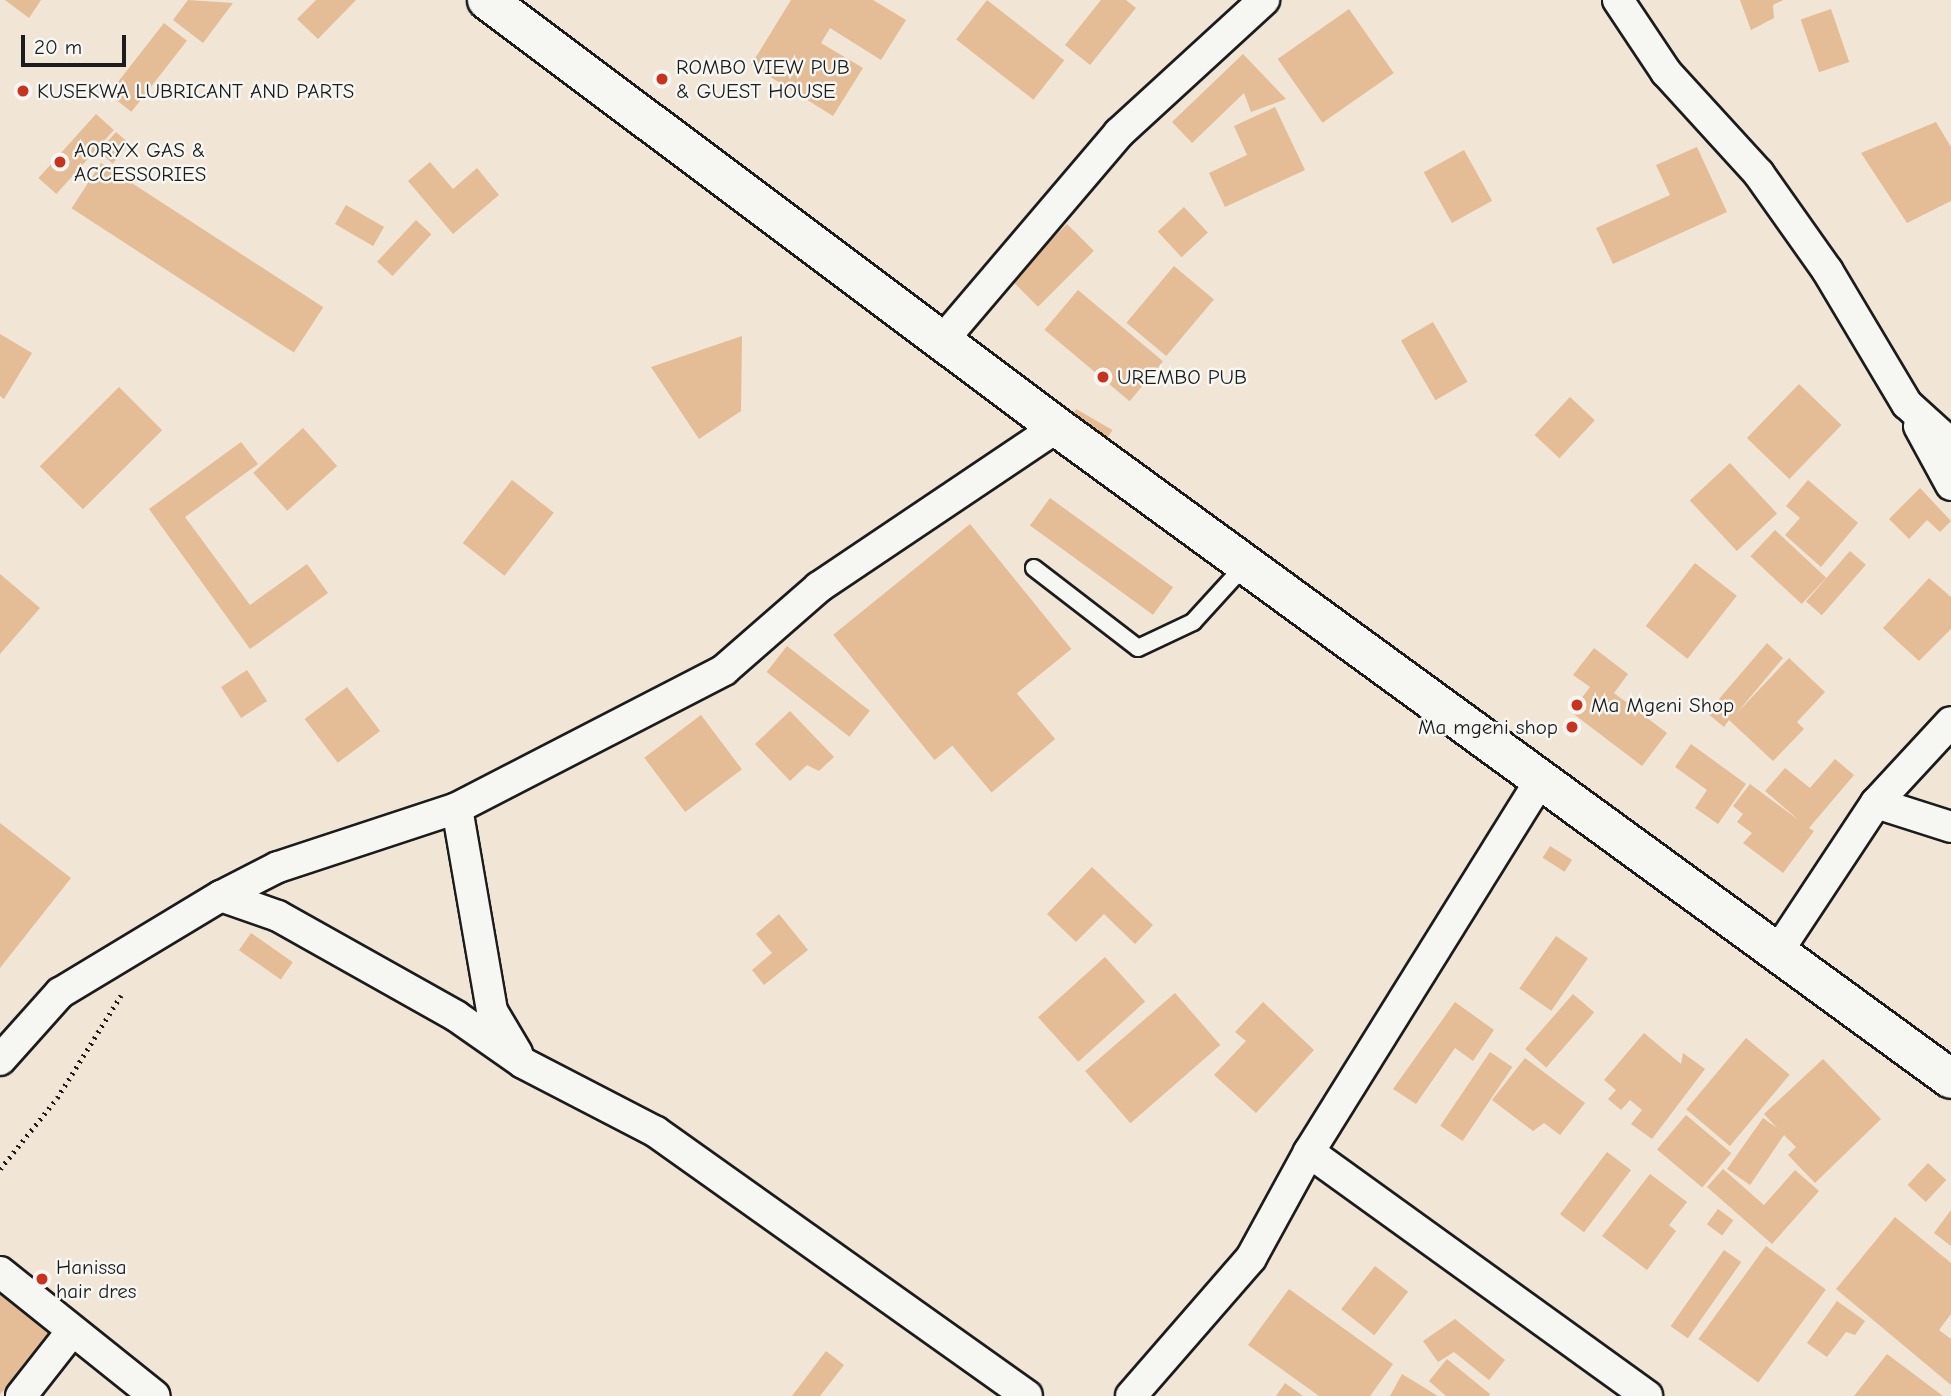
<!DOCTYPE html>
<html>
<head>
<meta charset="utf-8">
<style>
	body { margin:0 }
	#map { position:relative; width:1951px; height:1396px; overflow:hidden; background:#f1e5d6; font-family:"Comic Neue",sans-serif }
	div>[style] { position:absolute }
	.building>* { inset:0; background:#e4bc95; transform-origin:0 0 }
	.path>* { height:4.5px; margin-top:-2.25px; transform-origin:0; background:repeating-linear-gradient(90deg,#1c1c1c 0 2px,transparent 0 7px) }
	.roads { filter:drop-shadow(2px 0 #1c1c1c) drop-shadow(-2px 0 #1c1c1c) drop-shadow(0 2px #1c1c1c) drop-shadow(0 -2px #1c1c1c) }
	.lane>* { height:16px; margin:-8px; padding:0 8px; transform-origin:8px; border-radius:8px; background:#f6f6f2 }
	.street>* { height:30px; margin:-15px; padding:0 15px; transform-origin:15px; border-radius:15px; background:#f6f6f2 }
	.secondary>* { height:38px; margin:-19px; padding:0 19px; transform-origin:19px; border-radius:19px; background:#f6f6f2 }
	.dots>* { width:19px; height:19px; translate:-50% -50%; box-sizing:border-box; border:4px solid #f6f6f2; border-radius:50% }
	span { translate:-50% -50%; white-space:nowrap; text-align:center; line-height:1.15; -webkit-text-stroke:5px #f6f6f2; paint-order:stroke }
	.poi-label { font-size:21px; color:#1c1c1c }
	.left { translate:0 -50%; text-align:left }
	.right { translate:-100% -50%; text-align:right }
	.scale { position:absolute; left:21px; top:35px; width:105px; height:32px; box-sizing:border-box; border:4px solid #1c1c1c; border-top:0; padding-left:9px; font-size:21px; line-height:24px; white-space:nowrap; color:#1c1c1c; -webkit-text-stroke:5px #f6f6f2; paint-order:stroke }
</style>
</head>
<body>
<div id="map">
	<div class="building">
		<div style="clip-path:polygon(5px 0,41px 0,29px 18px)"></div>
		<div style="clip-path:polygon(188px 0,233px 3px,203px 43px,173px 20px)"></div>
		<div style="clip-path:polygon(316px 0,356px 0,318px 39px,297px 19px)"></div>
		<div style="clip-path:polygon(791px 0,873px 0,906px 20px,881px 60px,830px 28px,821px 43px,863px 68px,833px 116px,751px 65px)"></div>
		<div style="left:987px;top:0;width:98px;height:50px;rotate:38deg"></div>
		<div style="clip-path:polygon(1101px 0,1126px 0,1136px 8px,1090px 65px,1065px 45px)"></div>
		<div style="clip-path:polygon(1740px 0,1783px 0,1773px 5px,1774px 18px,1751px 30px)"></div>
		<div style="left:1349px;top:9px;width:78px;height:87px;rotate:55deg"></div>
		<div style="left:1831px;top:9px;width:56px;height:32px;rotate:71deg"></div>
		<div style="left:164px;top:23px;width:29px;height:90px;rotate:38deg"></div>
		<div style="clip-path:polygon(1243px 54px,1286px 99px,1251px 112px,1244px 93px,1192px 143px,1172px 122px)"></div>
		<div style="clip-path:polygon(1275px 107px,1305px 170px,1225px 207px,1209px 173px,1247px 155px,1234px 126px)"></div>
		<div style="left:96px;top:114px;width:24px;height:86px;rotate:42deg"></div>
		<div style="clip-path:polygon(1936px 122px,1951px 147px,1951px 201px,1907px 223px,1861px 153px)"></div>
		<div style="left:116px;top:132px;width:18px;height:26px;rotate:41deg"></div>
		<div style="clip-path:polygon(1697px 147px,1727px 212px,1613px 264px,1596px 228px,1670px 195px,1656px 165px)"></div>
		<div style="left:1464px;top:150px;width:58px;height:46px;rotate:61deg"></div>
		<div style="clip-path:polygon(430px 162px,453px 189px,477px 168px,499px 195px,453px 234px,408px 181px)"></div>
		<div style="left:101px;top:163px;width:265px;height:54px;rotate:33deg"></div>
		<div style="left:346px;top:205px;width:44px;height:22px;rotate:30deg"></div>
		<div style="left:1184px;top:207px;width:35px;height:36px;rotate:47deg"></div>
		<div style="left:416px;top:220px;width:21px;height:57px;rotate:43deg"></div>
		<div style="left:1067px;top:224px;width:38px;height:79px;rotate:45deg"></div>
		<div style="left:1174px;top:266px;width:52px;height:74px;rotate:40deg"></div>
		<div style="left:1078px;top:290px;width:111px;height:52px;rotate:40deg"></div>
		<div style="left:1433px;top:322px;width:69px;height:37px;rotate:60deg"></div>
		<div style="clip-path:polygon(0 334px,32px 353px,4px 399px,0 396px)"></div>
		<div style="clip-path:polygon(742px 336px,741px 411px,699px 439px,651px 367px)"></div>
		<div style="left:1799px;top:384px;width:59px;height:75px;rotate:44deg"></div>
		<div style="left:119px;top:387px;width:61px;height:112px;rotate:45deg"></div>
		<div style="left:1570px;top:397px;width:34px;height:52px;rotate:43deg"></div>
		<div style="left:1076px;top:409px;width:42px;height:17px;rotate:30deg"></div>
		<div style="left:303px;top:428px;width:51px;height:67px;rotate:48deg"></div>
		<div style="clip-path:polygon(241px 442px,258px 464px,185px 517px,250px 605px,307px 564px,328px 593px,250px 649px,149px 509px)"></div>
		<div style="left:1730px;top:463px;width:69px;height:55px;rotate:47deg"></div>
		<div style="left:512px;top:480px;width:53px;height:80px;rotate:38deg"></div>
		<div style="clip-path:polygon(1808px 480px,1858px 523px,1821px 567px,1785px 535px,1800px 518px,1786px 506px)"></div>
		<div style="clip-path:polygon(1920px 488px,1951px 521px,1940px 532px,1927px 520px,1909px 539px,1889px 519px)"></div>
		<div style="left:1050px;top:498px;width:152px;height:34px;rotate:36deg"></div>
		<div style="left:970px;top:524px;width:161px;height:176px;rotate:51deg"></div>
		<div style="left:1775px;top:530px;width:70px;height:36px;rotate:43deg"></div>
		<div style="left:1850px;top:551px;width:21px;height:67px;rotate:41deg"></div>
		<div style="left:1695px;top:563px;width:53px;height:80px;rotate:38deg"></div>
		<div style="clip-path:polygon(0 574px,40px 608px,0 654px)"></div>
		<div style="clip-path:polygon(1929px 578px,1951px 597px,1951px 629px,1919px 661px,1883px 628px)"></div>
		<div style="clip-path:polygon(1767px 643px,1783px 658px,1736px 714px,1789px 658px,1825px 692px,1797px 722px,1804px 729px,1773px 761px,1729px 720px,1724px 727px,1707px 713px)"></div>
		<div style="left:787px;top:646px;width:105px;height:33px;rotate:38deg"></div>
		<div style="clip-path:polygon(1594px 648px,1628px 674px,1614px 693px,1667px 733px,1642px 766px,1571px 712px,1590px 687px,1573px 675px)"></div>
		<div style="left:247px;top:670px;width:37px;height:31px;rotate:57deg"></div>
		<div style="left:347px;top:687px;width:55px;height:53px;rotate:53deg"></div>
		<div style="left:1014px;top:690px;width:64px;height:83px;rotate:50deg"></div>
		<div style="clip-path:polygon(790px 711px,834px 757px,819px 771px,807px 765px,790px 781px,755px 744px)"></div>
		<div style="left:701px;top:715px;width:68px;height:71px;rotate:53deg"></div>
		<div style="clip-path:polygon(1691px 744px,1746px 784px,1718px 824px,1695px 808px,1707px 790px,1675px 767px)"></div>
		<div style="clip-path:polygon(1835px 759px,1854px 775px,1809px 828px,1814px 831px,1783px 873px,1743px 843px,1752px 833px,1737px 822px,1743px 814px,1733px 806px,1750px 784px,1800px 821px,1765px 791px,1785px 768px,1810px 788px)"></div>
		<div style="clip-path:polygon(0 823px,71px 878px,0 968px)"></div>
		<div style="left:1550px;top:846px;width:26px;height:14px;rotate:32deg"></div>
		<div style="clip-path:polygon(1092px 867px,1153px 925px,1135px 944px,1104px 914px,1076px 942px,1047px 914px)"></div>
		<div style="clip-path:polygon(779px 914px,808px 950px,764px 985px,752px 970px,772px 953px,756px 934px)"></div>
		<div style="left:251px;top:933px;width:51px;height:21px;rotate:35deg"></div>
		<div style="left:1556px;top:936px;width:39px;height:64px;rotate:35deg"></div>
		<div style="left:1105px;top:957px;width:60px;height:90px;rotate:48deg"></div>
		<div style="left:1175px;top:993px;width:69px;height:119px;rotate:49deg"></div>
		<div style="left:1573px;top:994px;width:28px;height:73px;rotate:41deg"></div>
		<div style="clip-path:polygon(1263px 1002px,1314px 1050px,1256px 1113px,1214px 1075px,1246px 1041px,1235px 1032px)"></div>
		<div style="clip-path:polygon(1455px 1002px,1494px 1030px,1473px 1061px,1455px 1048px,1416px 1104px,1393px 1089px)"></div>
		<div style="clip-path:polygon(1644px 1033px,1681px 1064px,1683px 1053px,1705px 1069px,1652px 1139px,1631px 1124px,1642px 1110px,1630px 1100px,1621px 1110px,1608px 1099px,1616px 1090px,1604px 1080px)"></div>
		<div style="left:1746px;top:1038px;width:57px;height:93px;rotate:40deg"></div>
		<div style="left:1490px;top:1052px;width:27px;height:89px;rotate:34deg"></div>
		<div style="clip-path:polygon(1525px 1058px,1585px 1103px,1560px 1135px,1544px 1123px,1533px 1131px,1492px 1100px)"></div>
		<div style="clip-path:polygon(1823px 1059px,1881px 1119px,1815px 1183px,1788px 1155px,1796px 1147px,1784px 1135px,1750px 1185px,1727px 1169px,1763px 1118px,1777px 1128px,1764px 1114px)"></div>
		<div style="left:1686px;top:1115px;width:59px;height:45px;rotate:40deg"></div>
		<div style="left:1607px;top:1152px;width:30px;height:78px;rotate:37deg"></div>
		<div style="left:1928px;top:1163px;width:25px;height:30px;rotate:43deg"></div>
		<div style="clip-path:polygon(1723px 1169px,1764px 1205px,1795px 1170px,1819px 1191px,1772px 1244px,1707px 1187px)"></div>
		<div style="clip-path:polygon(1650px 1174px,1687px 1202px,1669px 1225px,1676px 1231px,1647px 1270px,1602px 1236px)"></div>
		<div style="left:1718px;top:1209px;width:19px;height:19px;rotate:36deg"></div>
		<div style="clip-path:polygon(1951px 1210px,1951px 1246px,1934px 1233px)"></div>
		<div style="clip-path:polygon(1895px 1217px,1951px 1263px,1951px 1314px,1939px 1330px,1951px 1339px,1951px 1385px,1836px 1289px)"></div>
		<div style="left:1766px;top:1246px;width:74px;height:115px;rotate:36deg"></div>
		<div style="left:1724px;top:1250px;width:21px;height:93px;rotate:35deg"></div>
		<div style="left:1375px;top:1266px;width:42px;height:55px;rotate:38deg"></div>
		<div style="clip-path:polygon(0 1288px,53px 1337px,0 1394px)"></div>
		<div style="clip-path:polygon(1289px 1289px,1393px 1364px,1370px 1396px,1319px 1396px,1248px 1345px)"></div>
		<div style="clip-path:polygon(1837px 1301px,1865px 1321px,1855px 1335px,1846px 1332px,1827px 1357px,1807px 1343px)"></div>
		<div style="clip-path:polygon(1455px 1319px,1505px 1360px,1489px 1380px,1454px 1352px,1438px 1362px,1423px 1341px)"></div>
		<div style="clip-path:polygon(826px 1351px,844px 1365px,820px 1396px,792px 1396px)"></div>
		<div style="clip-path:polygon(1887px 1354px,1943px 1396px,1854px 1396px)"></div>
		<div style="clip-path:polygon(1447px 1359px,1490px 1394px,1489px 1396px,1446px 1396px,1429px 1381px)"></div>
		<div style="clip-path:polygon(1402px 1374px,1438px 1396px,1390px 1396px)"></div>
		<div style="clip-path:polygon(1285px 1383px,1303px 1396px,1276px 1396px)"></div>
	</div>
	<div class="path">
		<div style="left:0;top:1169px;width:91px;rotate:-51.2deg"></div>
		<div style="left:57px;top:1098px;width:121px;rotate:-58.1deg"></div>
	</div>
	<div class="roads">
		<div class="lane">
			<div style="left:1034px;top:568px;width:131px;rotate:37.6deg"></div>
			<div style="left:1138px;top:648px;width:61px;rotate:-25.3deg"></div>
			<div style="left:1193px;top:622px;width:79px;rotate:-47.6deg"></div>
		</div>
		<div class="street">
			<div style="left:1618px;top:0;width:87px;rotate:56.3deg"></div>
			<div style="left:1666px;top:72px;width:138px;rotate:47.6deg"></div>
			<div style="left:1759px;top:174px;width:118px;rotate:54.7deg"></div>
			<div style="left:1827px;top:270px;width:156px;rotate:59.2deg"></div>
			<div style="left:1907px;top:404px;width:59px;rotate:42.3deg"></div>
			<div style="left:942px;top:341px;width:273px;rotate:-49.6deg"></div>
			<div style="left:1119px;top:133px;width:197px;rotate:-42.5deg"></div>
			<div style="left:1919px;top:426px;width:67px;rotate:61.5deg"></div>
			<div style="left:1876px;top:803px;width:79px;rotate:17.7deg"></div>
			<div style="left:457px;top:808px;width:206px;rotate:80.2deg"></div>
			<div style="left:492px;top:1011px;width:49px;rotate:59.2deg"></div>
			<div style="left:221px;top:896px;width:60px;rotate:19.3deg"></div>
			<div style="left:278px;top:916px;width:204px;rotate:29.3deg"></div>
			<div style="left:456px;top:1016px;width:82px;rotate:35deg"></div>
			<div style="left:523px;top:1063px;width:150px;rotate:27.4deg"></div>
			<div style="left:656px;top:1132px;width:455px;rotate:35.4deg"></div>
			<div style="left:1776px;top:954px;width:181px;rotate:-56.5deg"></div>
			<div style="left:1876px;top:803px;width:110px;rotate:-47.2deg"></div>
			<div style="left:0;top:1060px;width:90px;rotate:-48.2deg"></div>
			<div style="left:60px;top:993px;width:188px;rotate:-31.1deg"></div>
			<div style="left:221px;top:896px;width:64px;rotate:-27deg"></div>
			<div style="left:278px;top:867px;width:188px;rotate:-18.2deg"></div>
			<div style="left:457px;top:808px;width:301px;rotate:-27.3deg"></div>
			<div style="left:724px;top:670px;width:126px;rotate:-41.1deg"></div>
			<div style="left:819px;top:587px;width:287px;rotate:-33.9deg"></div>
			<div style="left:1309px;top:1152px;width:417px;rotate:35.8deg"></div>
			<div style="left:0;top:1272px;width:198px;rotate:38.7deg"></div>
			<div style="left:21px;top:1396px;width:83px;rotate:-51.9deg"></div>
			<div style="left:1131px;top:1396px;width:183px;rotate:-49deg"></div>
			<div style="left:1251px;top:1258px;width:121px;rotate:-61.3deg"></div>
			<div style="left:1309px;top:1152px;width:438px;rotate:-58.1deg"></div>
		</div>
		<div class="secondary">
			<div style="left:487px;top:0;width:712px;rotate:36.84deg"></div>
			<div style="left:1057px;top:427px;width:1106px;rotate:36.1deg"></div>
		</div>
	</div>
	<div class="dots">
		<div style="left:662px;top:79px;background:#c8321e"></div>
		<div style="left:23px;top:91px;background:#c8321e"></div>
		<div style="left:60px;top:162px;background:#c8321e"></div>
		<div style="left:1103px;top:377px;background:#c8321e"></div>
		<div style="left:1577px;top:705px;background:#c8321e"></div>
		<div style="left:1572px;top:727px;background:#c8321e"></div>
		<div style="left:42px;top:1279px;background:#c8321e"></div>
	</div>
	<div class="poi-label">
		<span class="left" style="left:676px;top:79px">ROMBO VIEW PUB<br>&amp; GUEST HOUSE</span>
		<span class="left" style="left:37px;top:91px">KUSEKWA LUBRICANT AND PARTS</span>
		<span class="left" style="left:74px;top:162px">AORYX GAS &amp;<br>ACCESSORIES</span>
		<span class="left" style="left:1117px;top:377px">UREMBO PUB</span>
		<span class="left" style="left:1591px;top:705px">Ma Mgeni Shop</span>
		<span class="right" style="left:1558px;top:727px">Ma mgeni shop</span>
		<span class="left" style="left:56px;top:1279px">Hanissa<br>hair dres</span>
	</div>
	<div class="scale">20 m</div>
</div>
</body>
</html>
